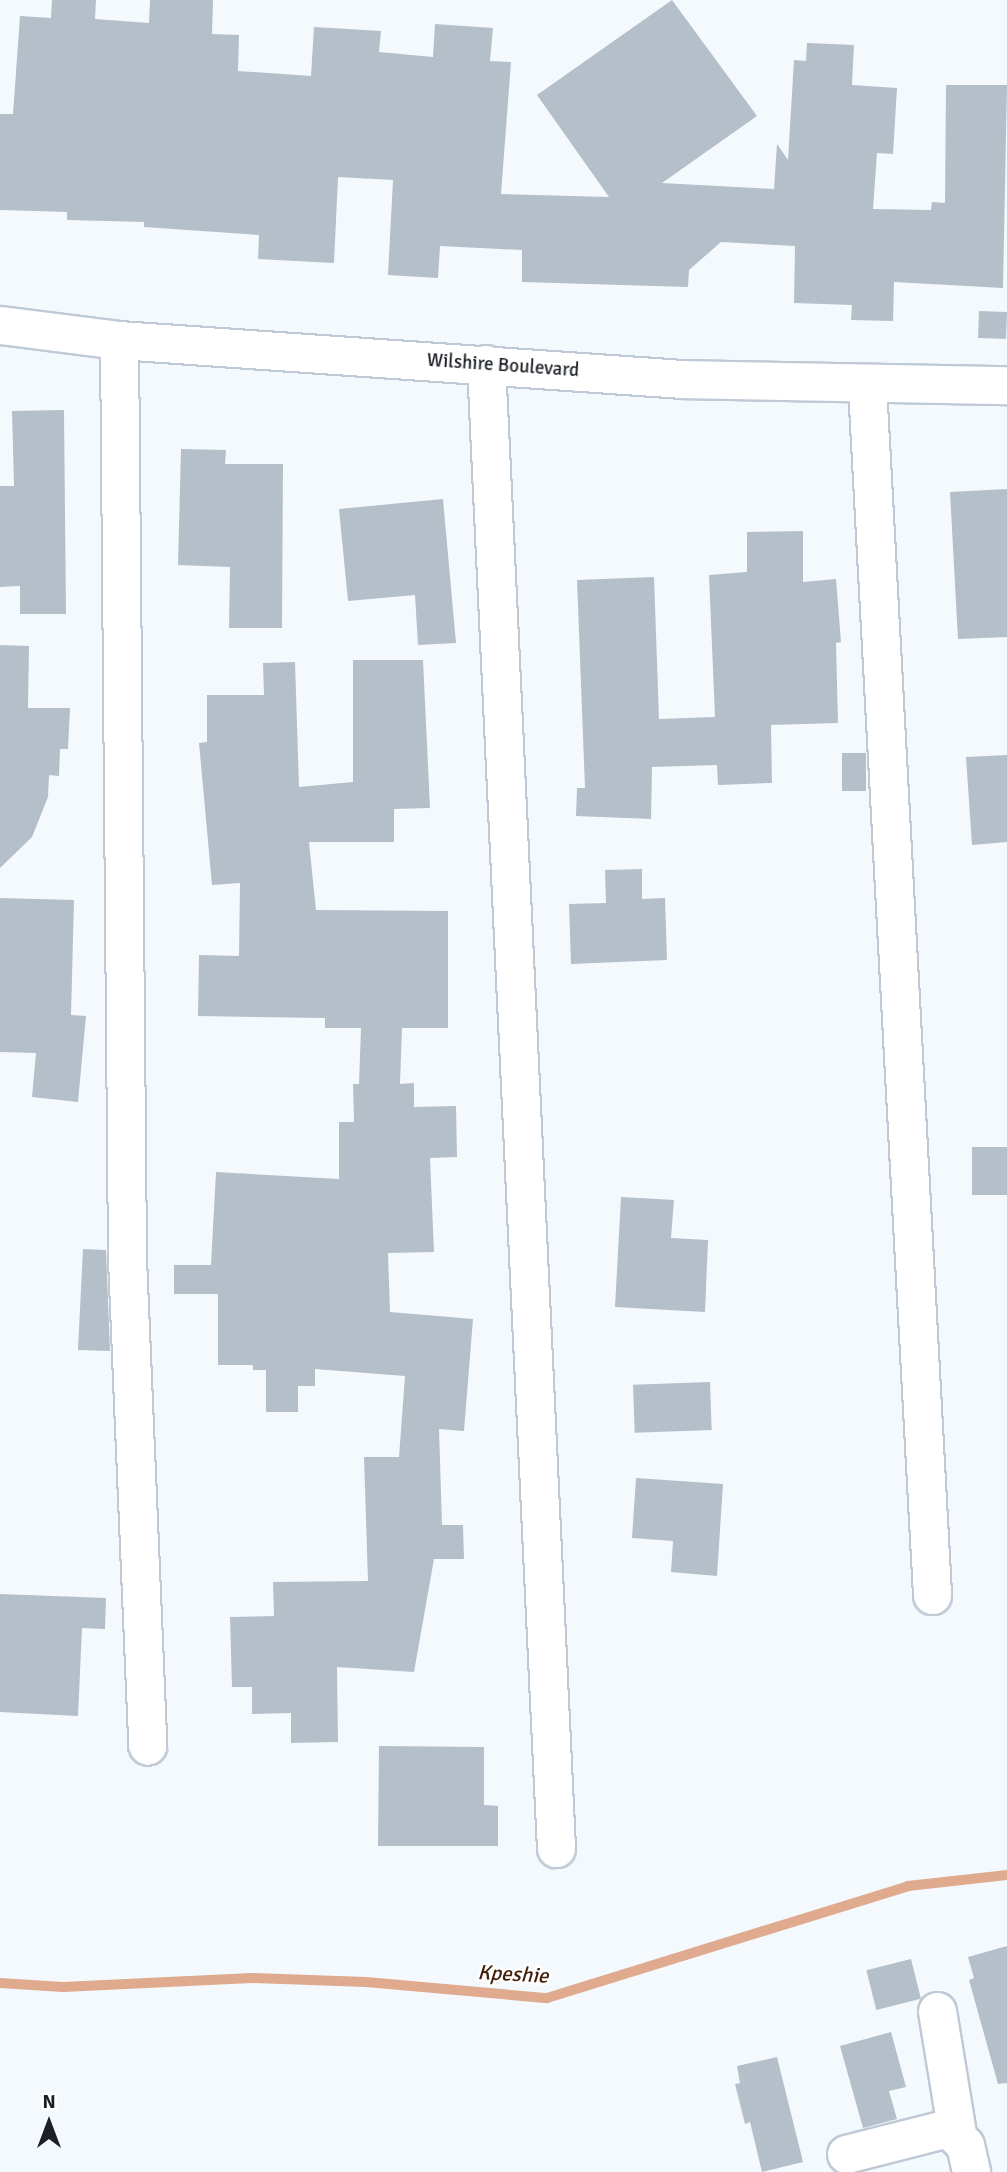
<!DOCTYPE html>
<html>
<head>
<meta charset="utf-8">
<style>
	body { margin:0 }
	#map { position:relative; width:1007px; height:2172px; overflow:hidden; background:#f4f9fe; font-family:Signika,sans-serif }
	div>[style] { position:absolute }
	.stream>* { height:10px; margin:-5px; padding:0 5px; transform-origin:5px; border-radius:5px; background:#dfaa8e }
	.building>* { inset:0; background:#b4bfca; transform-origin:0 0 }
	.roads { filter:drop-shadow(2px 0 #bfcad6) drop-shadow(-2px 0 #bfcad6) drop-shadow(0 2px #bfcad6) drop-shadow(0 -2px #bfcad6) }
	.street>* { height:37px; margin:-18.5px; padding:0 18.5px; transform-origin:18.5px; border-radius:18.5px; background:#fff }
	span { translate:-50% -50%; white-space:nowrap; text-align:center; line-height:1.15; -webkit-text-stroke:5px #fff; paint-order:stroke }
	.street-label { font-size:19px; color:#1c2025 }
	.water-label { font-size:21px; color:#421f0b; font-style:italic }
	.north { position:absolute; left:14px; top:2088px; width:70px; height:70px; -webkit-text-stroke:5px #fff; paint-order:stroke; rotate:0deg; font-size:19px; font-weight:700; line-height:28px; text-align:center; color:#1c2025 }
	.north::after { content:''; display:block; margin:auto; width:24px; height:32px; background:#1c2025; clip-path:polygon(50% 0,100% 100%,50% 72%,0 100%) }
</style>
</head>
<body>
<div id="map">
	<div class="stream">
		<div style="left:0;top:1983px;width:63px;rotate:3.6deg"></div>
		<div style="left:63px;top:1987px;width:189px;rotate:-2.7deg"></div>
		<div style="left:252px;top:1978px;width:114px;rotate:2deg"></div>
		<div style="left:366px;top:1982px;width:182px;rotate:5.1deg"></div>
		<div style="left:547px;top:1998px;width:378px;rotate:-17.2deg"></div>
		<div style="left:908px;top:1886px;width:100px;rotate:-6.3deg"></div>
	</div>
	<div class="building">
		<div style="clip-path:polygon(52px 0,96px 0,95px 19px,149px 23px,150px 0,213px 0,212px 34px,239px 35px,238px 71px,311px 76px,314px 27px,381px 31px,379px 52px,433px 57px,435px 24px,493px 28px,490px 61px,511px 62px,501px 194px,609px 197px,537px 95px,672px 0,757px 116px,662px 183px,774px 189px,777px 144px,788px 160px,794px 60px,806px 61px,807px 43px,854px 45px,852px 85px,897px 88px,893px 154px,877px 153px,873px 209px,931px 210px,932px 202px,945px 203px,946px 85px,1007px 85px,1003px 288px,894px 282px,893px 321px,851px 320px,852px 305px,794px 303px,795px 246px,721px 242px,689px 270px,688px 287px,522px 282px,522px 250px,440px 246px,438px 278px,388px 275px,393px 180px,338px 177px,334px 263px,258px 259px,259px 235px,144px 227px,144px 222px,67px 220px,67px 212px,0 210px,0 114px,13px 114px,20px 16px,51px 18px)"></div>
		<div style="left:979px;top:311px;width:28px;height:27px;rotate:2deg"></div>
		<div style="clip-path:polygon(64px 410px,66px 614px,20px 614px,20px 586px,0 587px,0 486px,14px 486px,12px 411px)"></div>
		<div style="clip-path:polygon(181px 449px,226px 450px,225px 464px,283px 464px,282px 628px,229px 628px,230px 567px,178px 565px)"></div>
		<div style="clip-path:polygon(1007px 489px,1007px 637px,958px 639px,950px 492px)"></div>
		<div style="clip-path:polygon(443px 499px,456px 643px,418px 645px,415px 595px,348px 601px,339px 509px)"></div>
		<div style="clip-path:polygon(803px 531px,803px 582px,836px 579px,841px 642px,836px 643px,838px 723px,771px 725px,772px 783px,718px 785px,717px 765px,652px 767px,651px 819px,576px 816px,577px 788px,585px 788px,577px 580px,654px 577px,659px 719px,715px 717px,709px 575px,747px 572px,747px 532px)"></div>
		<div style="clip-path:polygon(0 645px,29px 646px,28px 708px,70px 708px,68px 749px,60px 749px,59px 776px,49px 775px,48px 797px,32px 837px,0 868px)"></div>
		<div style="clip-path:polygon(353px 660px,423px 660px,430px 808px,394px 809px,394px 842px,309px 842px,316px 910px,448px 911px,448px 1028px,402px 1028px,400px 1084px,414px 1083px,414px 1107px,456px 1106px,457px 1157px,430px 1158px,434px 1252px,388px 1253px,390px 1312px,473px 1319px,464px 1431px,439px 1429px,442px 1525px,463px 1525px,464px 1559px,434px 1559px,414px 1672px,337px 1667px,338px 1742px,291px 1743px,291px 1713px,252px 1714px,252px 1687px,232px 1687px,230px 1617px,274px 1616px,273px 1582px,368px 1581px,364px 1457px,399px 1457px,405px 1376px,315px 1369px,315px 1386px,298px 1386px,298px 1412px,266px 1412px,266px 1370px,253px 1370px,253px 1365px,218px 1365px,218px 1294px,174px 1294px,174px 1265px,211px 1265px,216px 1172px,339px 1179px,339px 1122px,354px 1122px,353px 1084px,359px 1084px,361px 1028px,325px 1028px,325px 1018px,198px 1016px,199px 955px,239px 956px,240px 883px,212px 885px,199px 743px,207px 742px,207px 695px,264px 695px,263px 663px,295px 662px,299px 787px,353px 782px)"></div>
		<div style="left:842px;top:753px;width:24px;height:38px"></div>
		<div style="clip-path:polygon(1007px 755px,1007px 842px,972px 845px,966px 757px)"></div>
		<div style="clip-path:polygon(642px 869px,642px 899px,665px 898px,667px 960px,571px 964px,569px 904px,606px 903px,605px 870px)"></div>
		<div style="clip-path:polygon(0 898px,74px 900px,71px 1015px,86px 1016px,78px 1102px,32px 1097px,36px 1053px,0 1052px)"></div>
		<div style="left:972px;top:1147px;width:35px;height:48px"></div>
		<div style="clip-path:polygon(621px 1197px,674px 1200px,671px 1238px,708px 1240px,705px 1312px,615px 1307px)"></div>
		<div style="clip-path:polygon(83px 1249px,106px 1250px,110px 1351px,78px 1350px)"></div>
		<div style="left:710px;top:1382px;width:48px;height:77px;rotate:88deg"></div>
		<div style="clip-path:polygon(636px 1478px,723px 1484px,717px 1576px,671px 1572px,673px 1541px,632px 1538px)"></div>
		<div style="clip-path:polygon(0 1594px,106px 1598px,105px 1629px,82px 1628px,78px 1716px,0 1712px)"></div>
		<div style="clip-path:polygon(379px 1746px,484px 1747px,484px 1805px,498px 1806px,498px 1846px,378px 1846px)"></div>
		<div style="clip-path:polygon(1007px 1946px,1007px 2083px,998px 2084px,969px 1980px,974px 1978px,968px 1957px)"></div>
		<div style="left:911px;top:1959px;width:41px;height:46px;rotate:76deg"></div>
		<div style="clip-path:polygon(891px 2032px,906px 2087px,889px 2091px,897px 2119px,863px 2128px,840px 2046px)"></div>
		<div style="clip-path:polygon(777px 2057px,803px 2162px,762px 2172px,750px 2122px,745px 2124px,735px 2084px,740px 2083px,737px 2066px)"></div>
	</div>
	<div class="roads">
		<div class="street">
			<div style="left:0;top:325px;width:120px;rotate:7.2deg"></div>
			<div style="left:119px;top:340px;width:565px;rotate:3.96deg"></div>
			<div style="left:683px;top:379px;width:324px;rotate:1.1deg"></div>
			<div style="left:119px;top:340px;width:919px;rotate:89.5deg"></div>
			<div style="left:127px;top:1259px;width:487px;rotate:87.6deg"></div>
			<div style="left:486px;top:364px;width:1486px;rotate:87.3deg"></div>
			<div style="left:867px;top:386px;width:1211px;rotate:86.92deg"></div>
			<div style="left:937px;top:2011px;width:124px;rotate:80.7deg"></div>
			<div style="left:846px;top:2154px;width:105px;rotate:-14.3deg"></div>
			<div style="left:948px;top:2128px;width:24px;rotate:45deg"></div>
			<div style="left:965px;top:2145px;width:28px;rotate:77deg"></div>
		</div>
	</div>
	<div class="street-label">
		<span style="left:503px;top:366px;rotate:4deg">Wilshire Boulevard</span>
	</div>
	<div class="water-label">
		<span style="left:513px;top:1974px;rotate:3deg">Kpeshie</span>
	</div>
	<div class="north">N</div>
</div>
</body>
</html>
